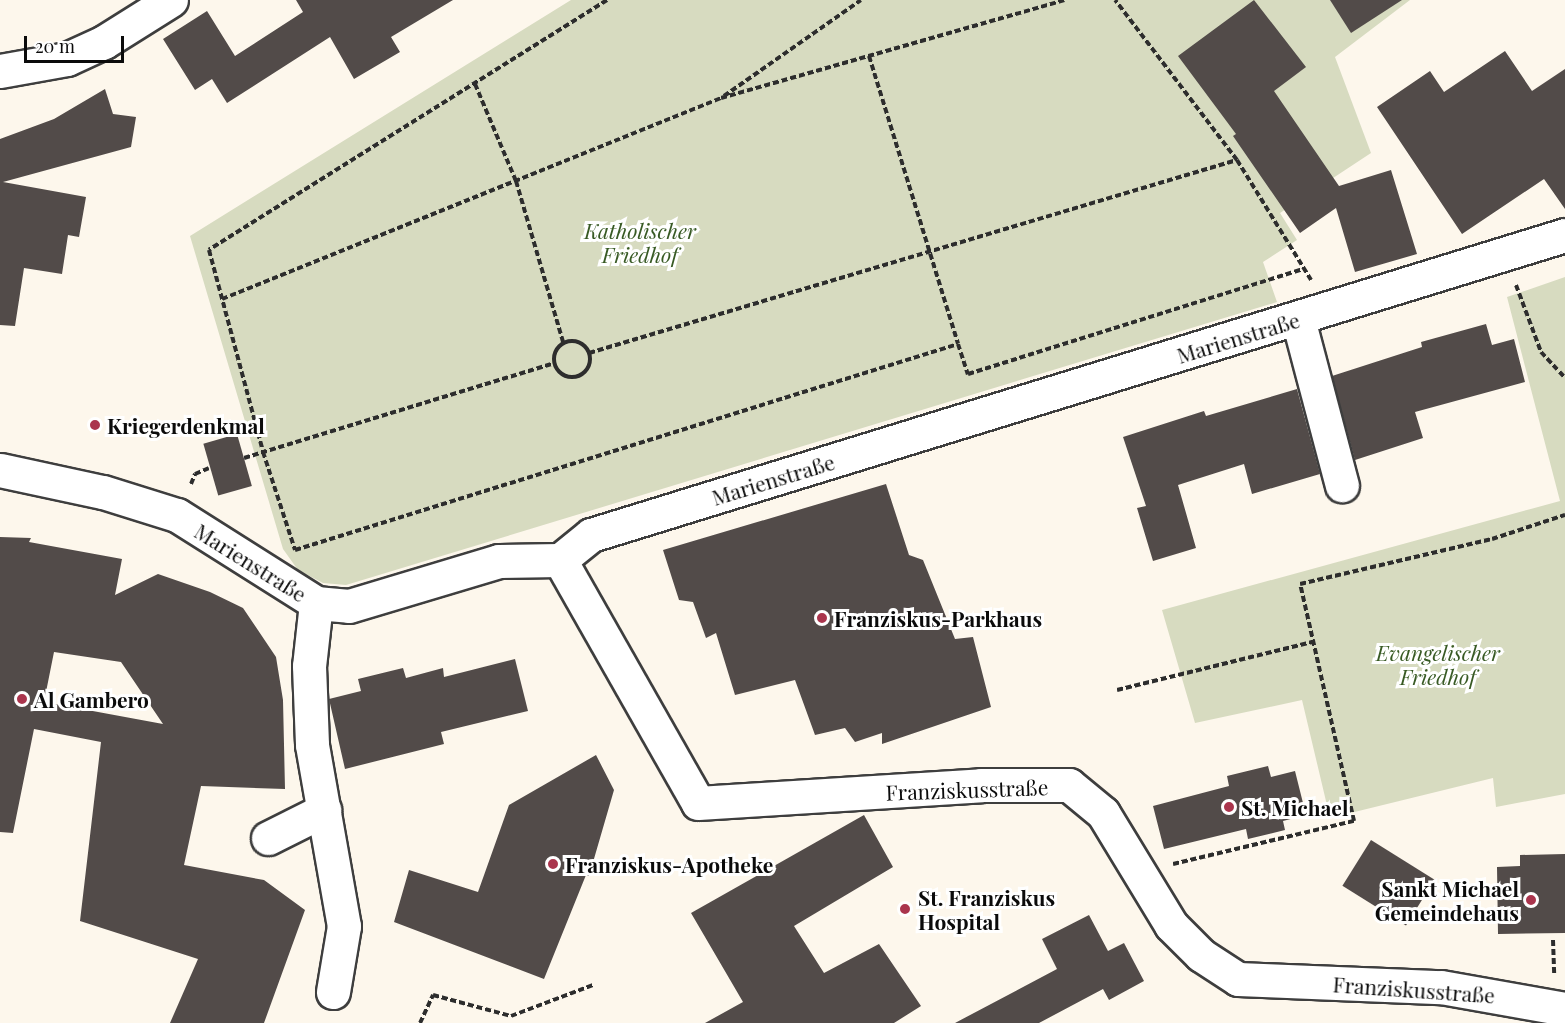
<!DOCTYPE html>
<html>
<head>
<meta charset="utf-8">
<style>
	body { margin:0 }
	#map { position:relative; width:1565px; height:1023px; overflow:hidden; background:#fdf7ec; font-family:"Playfair Display",serif }
	div>[style] { position:absolute }
	.cemetery>* { inset:0; background:#d7dbc0 }
	.building>* { inset:0; background:#524b49; transform-origin:0 0 }
	.path>* { height:4px; margin-top:-2px; transform-origin:0; background:repeating-linear-gradient(90deg,#2d2d2d 0 6px,transparent 0 9px) }
	.path>.ring { margin:-2px; padding:0; box-sizing:content-box; background:none; border:4px solid #2d2d2d; border-radius:50% }
	.roads { filter:drop-shadow(2px 0 #3e3e3e) drop-shadow(-2px 0 #3e3e3e) drop-shadow(0 2px #3e3e3e) drop-shadow(0 -2px #3e3e3e) }
	.minor>* { height:33px; margin:-16.5px; padding:0 16.5px; transform-origin:16.5px; border-radius:16.5px; background:#fff }
	.dots>* { width:16px; height:16px; translate:-50% -50%; box-sizing:border-box; border:3px solid #fff; border-radius:50% }
	span { translate:-50% -50%; white-space:nowrap; text-align:center; line-height:1.15; -webkit-text-stroke:6px #fff; paint-order:stroke }
	.park-label { font-size:21px; color:#385a24; font-style:italic }
	.street-label { font-size:21px; color:#0b0b0b }
	.poi-label { font-size:21px; color:#0b0b0b; font-weight:700 }
	.left { translate:0 -50%; text-align:left }
	.right { translate:-100% -50%; text-align:right }
	.scale { position:absolute; left:24px; top:36px; width:100px; height:27px; box-sizing:border-box; border:3px solid #0b0b0b; border-top:0; padding-left:8px; font-size:18px; line-height:21px; white-space:nowrap; color:#0b0b0b; -webkit-text-stroke:4px #fff; paint-order:stroke }
</style>
</head>
<body>
<div id="map">
	<div class="cemetery">
		<div style="clip-path:polygon(571px 0,1410px 0,1335px 57px,1371px 153px,1280px 213px,1297px 240px,1263px 262px,1277px 302px,346px 585px,323px 583px,298px 570px,283px 549px,190px 236px)"></div>
		<div style="clip-path:polygon(1565px 277px,1565px 794px,1496px 807px,1493px 778px,1330px 818px,1302px 700px,1195px 723px,1162px 610px,1560px 501px,1507px 297px)"></div>
	</div>
	<div class="building">
		<div style="clip-path:polygon(296px 0,453px 0,391px 37px,400px 52px,354px 79px,330px 37px,227px 103px,212px 79px,195px 90px,163px 39px,207px 11px,235px 56px,303px 12px)"></div>
		<div style="clip-path:polygon(1254px 0,1306px 67px,1274px 91px,1339px 186px,1391px 170px,1417px 254px,1355px 272px,1336px 208px,1300px 233px,1233px 136px,1236px 134px,1178px 56px)"></div>
		<div style="clip-path:polygon(1330px 0,1402px 0,1351px 33px)"></div>
		<div style="clip-path:polygon(1505px 51px,1532px 91px,1565px 69px,1565px 209px,1544px 179px,1462px 234px,1377px 107px,1430px 71px,1444px 92px)"></div>
		<div style="clip-path:polygon(105px 89px,113px 114px,136px 117px,131px 147px,3px 182px,86px 197px,79px 237px,68px 235px,62px 274px,24px 268px,15px 326px,0 325px,0 139px,54px 119px)"></div>
		<div style="clip-path:polygon(1486px 324px,1492px 345px,1514px 339px,1525px 382px,1415px 412px,1423px 438px,1355px 460px,1332px 376px,1422px 347px,1421px 342px)"></div>
		<div style="clip-path:polygon(1297px 389px,1320px 474px,1252px 494px,1244px 464px,1178px 485px,1196px 548px,1153px 561px,1137px 508px,1146px 506px,1123px 437px,1204px 411px,1206px 416px)"></div>
		<div style="left:237px;top:434px;width:54px;height:35px;rotate:74deg"></div>
		<div style="clip-path:polygon(886px 484px,909px 555px,923px 560px,955px 639px,973px 637px,991px 707px,882px 744px,882px 733px,855px 742px,845px 728px,815px 735px,795px 680px,735px 695px,716px 633px,706px 638px,693px 602px,679px 600px,663px 550px)"></div>
		<div style="clip-path:polygon(evenodd,0 537px,31px 538px,29px 542px,122px 559px,115px 595px,158px 574px,210px 592px,243px 608px,276px 657px,283px 700px,285px 789px,201px 786px,184px 865px,264px 880px,305px 910px,264px 1023px,170px 1023px,198px 959px,80px 921px,101px 742px,34px 729px,13px 833px,0 832px,0 537px,54px 652px,121px 662px,163px 724px,44px 702px,54px 652px)"></div>
		<div style="clip-path:polygon(515px 659px,528px 711px,441px 732px,444px 744px,345px 769px,329px 699px,361px 691px,358px 679px,403px 668px,406px 678px,443px 668px,444px 677px)"></div>
		<div style="clip-path:polygon(596px 755px,614px 790px,589px 876px,586px 875px,544px 979px,394px 922px,409px 870px,478px 892px,509px 805px)"></div>
		<div style="clip-path:polygon(1268px 766px,1271px 777px,1295px 771px,1306px 815px,1283px 821px,1285px 830px,1248px 839px,1246px 829px,1164px 849px,1153px 806px,1229px 786px,1227px 776px)"></div>
		<div style="clip-path:polygon(864px 815px,893px 867px,794px 926px,824px 973px,879px 944px,921px 1006px,894px 1023px,705px 1023px,743px 1002px,691px 913px)"></div>
		<div style="left:1371px;top:840px;width:75px;height:54px;rotate:32deg"></div>
		<div style="clip-path:polygon(1565px 854px,1565px 933px,1498px 934px,1497px 867px,1520px 866px,1520px 855px)"></div>
		<div style="clip-path:polygon(1089px 915px,1108px 951px,1124px 943px,1144px 981px,1109px 1000px,1103px 989px,1039px 1023px,955px 1023px,1057px 969px,1042px 939px)"></div>
	</div>
	<div class="path">
		<div style="left:607px;top:0;width:470px;rotate:147.9deg"></div>
		<div style="left:209px;top:250px;width:209px;rotate:75deg"></div>
		<div style="left:263px;top:452px;width:103px;rotate:71.9deg"></div>
		<div style="left:295px;top:550px;width:694px;rotate:-17.26deg"></div>
		<div style="left:958px;top:344px;width:32px;rotate:72deg"></div>
		<div style="left:968px;top:374px;width:352px;rotate:-17.4deg"></div>
		<div style="left:869px;top:56px;width:301px;rotate:72.8deg"></div>
		<div style="left:475px;top:84px;width:105px;rotate:67.1deg"></div>
		<div style="left:516px;top:181px;width:168px;rotate:73.7deg"></div>
		<div style="left:724px;top:96px;width:167px;rotate:-35deg"></div>
		<div style="left:1237px;top:160px;width:141px;rotate:58.3deg"></div>
		<div style="left:1516px;top:285px;width:72px;rotate:69.5deg"></div>
		<div style="left:1541px;top:352px;width:35px;rotate:47deg"></div>
		<div style="left:222px;top:299px;width:538px;rotate:-21.94deg"></div>
		<div style="left:721px;top:98px;width:357px;rotate:-15.9deg"></div>
		<div class="ring" style="left:554px;top:341px;width:32px;height:32px"></div>
		<div style="left:589px;top:353px;width:676px;rotate:-16.59deg"></div>
		<div style="left:1237px;top:160px;width:201px;rotate:-127.3deg"></div>
		<div style="left:244px;top:458px;width:324px;rotate:-17deg"></div>
		<div style="left:191px;top:484px;width:11px;rotate:-68deg"></div>
		<div style="left:195px;top:474px;width:15px;rotate:-23deg"></div>
		<div style="left:1117px;top:690px;width:202px;rotate:-13.8deg"></div>
		<div style="left:1173px;top:864px;width:186px;rotate:-13.4deg"></div>
		<div style="left:1354px;top:821px;width:243px;rotate:-102.8deg"></div>
		<div style="left:1300px;top:584px;width:197px;rotate:-13.2deg"></div>
		<div style="left:1492px;top:539px;width:77px;rotate:-18.2deg"></div>
		<div style="left:1553px;top:940px;width:33px;rotate:88deg"></div>
		<div style="left:420px;top:1023px;width:31px;rotate:-65deg"></div>
		<div style="left:433px;top:995px;width:81px;rotate:15.1deg"></div>
		<div style="left:511px;top:1016px;width:88px;rotate:-20.7deg"></div>
	</div>
	<div class="roads">
		<div class="minor">
			<div style="left:0;top:71px;width:68px;rotate:-10.2deg"></div>
			<div style="left:67px;top:59px;width:41px;rotate:-24.7deg"></div>
			<div style="left:104px;top:42px;width:79px;rotate:-32.1deg"></div>
			<div style="left:1298px;top:319px;width:172px;rotate:75.2deg"></div>
			<div style="left:0;top:470px;width:105px;rotate:12.1deg"></div>
			<div style="left:103px;top:492px;width:77px;rotate:17.3deg"></div>
			<div style="left:177px;top:515px;width:165px;rotate:32.3deg"></div>
			<div style="left:316px;top:603px;width:33px;rotate:5deg"></div>
			<div style="left:349px;top:606px;width:157px;rotate:-16.7deg"></div>
			<div style="left:499px;top:561px;width:61px;rotate:-0.9deg"></div>
			<div style="left:560px;top:560px;width:40px;rotate:-39deg"></div>
			<div style="left:591px;top:535px;width:1019px;rotate:-17.12deg"></div>
			<div style="left:560px;top:560px;width:279px;rotate:60.4deg"></div>
			<div style="left:698px;top:803px;width:284px;rotate:-3.6deg"></div>
			<div style="left:981px;top:785px;width:88px"></div>
			<div style="left:1069px;top:785px;width:44px;rotate:39.5deg"></div>
			<div style="left:1103px;top:813px;width:131px;rotate:58.7deg"></div>
			<div style="left:1171px;top:925px;width:42px;rotate:45deg"></div>
			<div style="left:1201px;top:955px;width:44px;rotate:33deg"></div>
			<div style="left:1238px;top:979px;width:203px;rotate:2.3deg"></div>
			<div style="left:1441px;top:987px;width:126px;rotate:10.1deg"></div>
			<div style="left:316px;top:603px;width:63px;rotate:96.3deg"></div>
			<div style="left:309px;top:666px;width:79px;rotate:87.8deg"></div>
			<div style="left:312px;top:745px;width:184px;rotate:80deg"></div>
			<div style="left:344px;top:926px;width:67px;rotate:99.5deg"></div>
			<div style="left:268px;top:838px;width:63px;rotate:-26.6deg"></div>
		</div>
	</div>
	<div class="dots">
		<div style="left:95px;top:425px;background:#aa354d"></div>
		<div style="left:822px;top:618px;background:#aa354d"></div>
		<div style="left:22px;top:699px;background:#aa354d"></div>
		<div style="left:1229px;top:807px;background:#aa354d"></div>
		<div style="left:553px;top:864px;background:#aa354d"></div>
		<div style="left:1531px;top:900px;background:#aa354d"></div>
		<div style="left:905px;top:909px;background:#aa354d"></div>
	</div>
	<div class="park-label">
		<span style="left:640px;top:242px">Katholischer<br>Friedhof</span>
		<span style="left:1438px;top:664px">Evangelischer<br>Friedhof</span>
	</div>
	<div class="street-label">
		<span style="left:1238px;top:337px;rotate:-17deg">Marienstraße</span>
		<span style="left:773px;top:479px;rotate:-17deg">Marienstraße</span>
		<span style="left:251px;top:562px;rotate:32deg">Marienstraße</span>
		<span style="left:967px;top:789px;rotate:-2deg">Franziskusstraße</span>
		<span style="left:1414px;top:989px;rotate:4deg">Franziskusstraße</span>
	</div>
	<div class="poi-label">
		<span class="left" style="left:107px;top:425px">Kriegerdenkmal</span>
		<span class="left" style="left:834px;top:618px">Franziskus-Parkhaus</span>
		<span class="left" style="left:34px;top:699px">Al Gambero</span>
		<span class="left" style="left:1241px;top:807px">St. Michael</span>
		<span class="left" style="left:565px;top:864px">Franziskus-Apotheke</span>
		<span class="right" style="left:1519px;top:900px">Sankt Michael<br>Gemeindehaus</span>
		<span class="left" style="left:918px;top:909px">St. Franziskus<br>Hospital</span>
	</div>
	<div class="scale">20 m</div>
</div>
</body>
</html>
